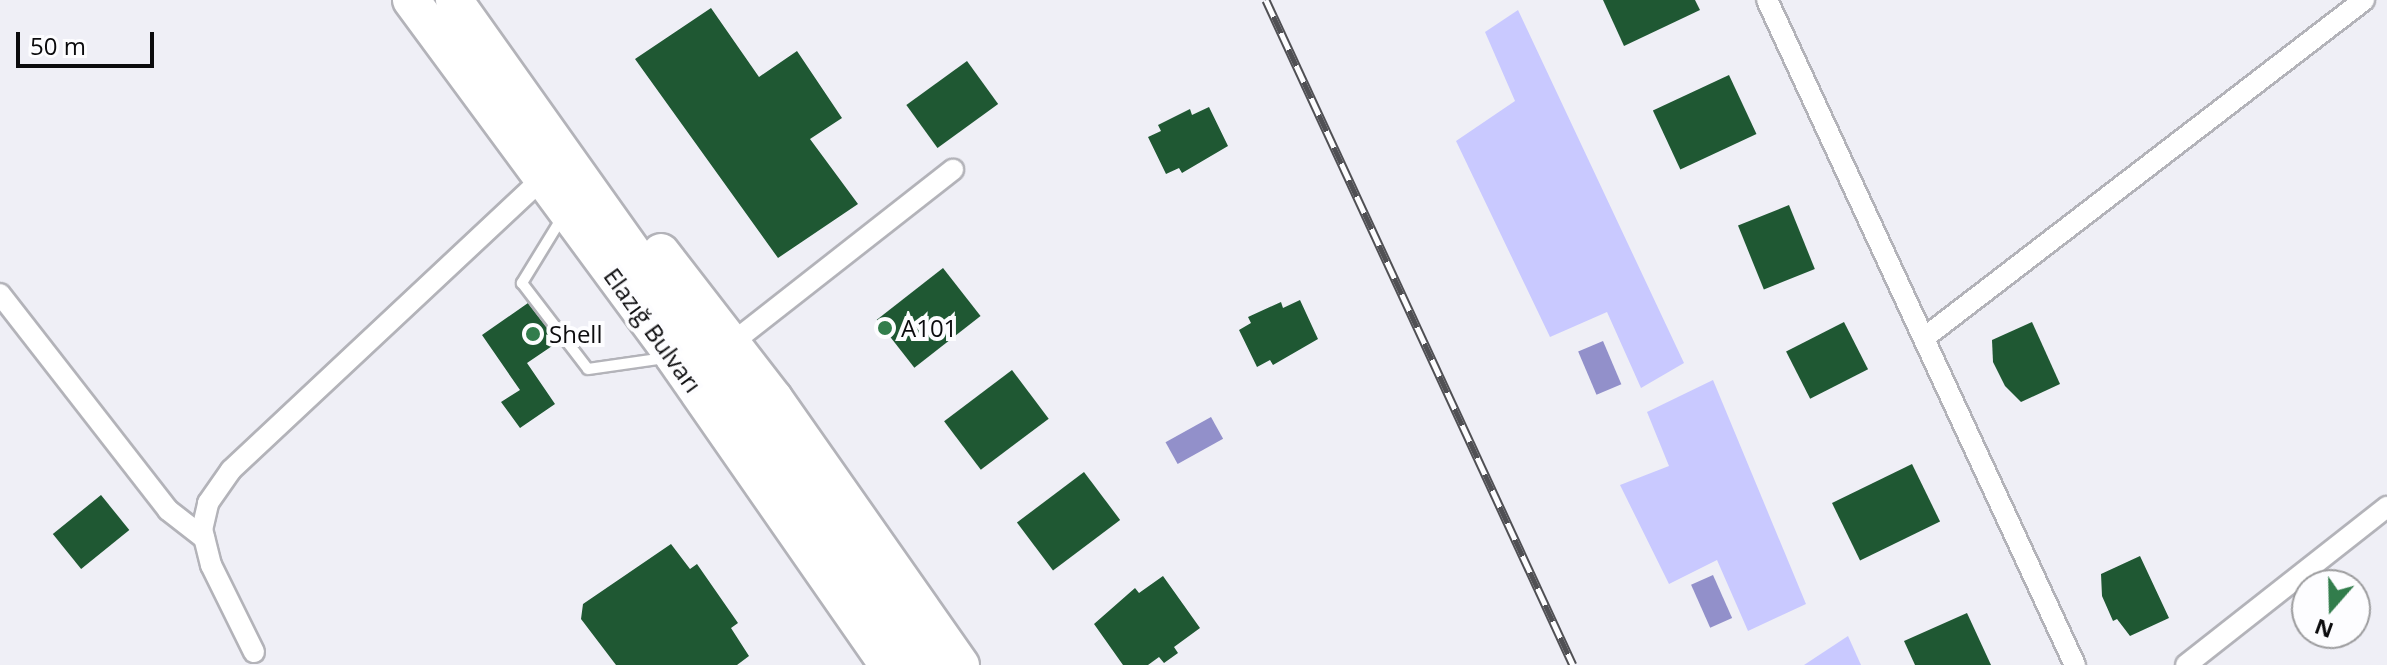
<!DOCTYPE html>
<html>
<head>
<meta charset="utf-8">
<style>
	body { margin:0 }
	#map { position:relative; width:2387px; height:665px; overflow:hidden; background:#efeff6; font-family:"Open Sans",sans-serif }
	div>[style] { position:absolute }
	.green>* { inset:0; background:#c9c9ff }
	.water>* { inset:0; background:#9290ca; transform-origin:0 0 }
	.building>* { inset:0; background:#1f5833; transform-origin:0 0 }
	.roads { filter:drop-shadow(2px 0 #b3b3b9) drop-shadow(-2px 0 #b3b3b9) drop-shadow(0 2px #b3b3b9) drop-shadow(0 -2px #b3b3b9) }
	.lane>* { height:10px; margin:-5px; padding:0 5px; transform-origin:5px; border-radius:5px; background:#fff }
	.street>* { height:20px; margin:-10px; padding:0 10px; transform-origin:10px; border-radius:10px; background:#fff }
	.highway>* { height:36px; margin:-18px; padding:0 18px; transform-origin:18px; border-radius:18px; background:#fff }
	.rail>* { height:9px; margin-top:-4.5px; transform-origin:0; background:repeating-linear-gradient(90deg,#fdfdff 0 18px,#505054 0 36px); box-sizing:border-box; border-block:2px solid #505054 }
	.dots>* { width:22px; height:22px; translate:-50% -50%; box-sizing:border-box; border:4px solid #fdfdff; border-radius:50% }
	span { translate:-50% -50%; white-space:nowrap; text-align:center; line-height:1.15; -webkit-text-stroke:8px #fdfdff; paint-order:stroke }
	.poi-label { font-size:24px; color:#0b0b0d }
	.left { translate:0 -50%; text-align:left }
	.street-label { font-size:24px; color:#0b0b0d }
	.north { position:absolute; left:2291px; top:569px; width:80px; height:80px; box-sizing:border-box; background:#fdfdff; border:2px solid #9c9c9e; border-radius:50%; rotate:200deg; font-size:22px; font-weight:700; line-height:32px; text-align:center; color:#0b0b0d }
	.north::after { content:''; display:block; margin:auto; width:28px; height:36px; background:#327d4c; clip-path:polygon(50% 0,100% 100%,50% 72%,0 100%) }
	.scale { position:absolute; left:16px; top:32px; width:138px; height:36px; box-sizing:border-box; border:4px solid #0b0b0d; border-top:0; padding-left:10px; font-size:24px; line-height:28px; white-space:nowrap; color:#0b0b0d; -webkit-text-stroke:6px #fdfdff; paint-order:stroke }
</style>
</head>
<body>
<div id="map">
	<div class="green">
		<div style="clip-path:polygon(1518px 10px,1684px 363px,1641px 388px,1607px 312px,1550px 337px,1456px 141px,1515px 101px,1485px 32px)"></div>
		<div style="clip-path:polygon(1713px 380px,1806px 604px,1748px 631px,1717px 560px,1669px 584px,1620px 485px,1669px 466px,1647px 412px)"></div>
		<div style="clip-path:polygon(1848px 636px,1861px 665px,1804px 665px)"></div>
	</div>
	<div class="water">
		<div style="left:1603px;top:341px;width:47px;height:27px;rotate:67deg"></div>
		<div style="left:1211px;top:417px;width:25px;height:52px;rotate:61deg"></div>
		<div style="left:1713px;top:575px;width:47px;height:24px;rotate:66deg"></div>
	</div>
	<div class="building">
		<div style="clip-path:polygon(1603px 0,1695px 0,1700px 10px,1624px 46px)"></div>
		<div style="clip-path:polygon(711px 8px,759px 77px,797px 51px,842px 118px,810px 139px,858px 204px,778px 258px,635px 59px)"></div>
		<div style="left:967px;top:61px;width:53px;height:75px;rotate:54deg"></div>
		<div style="left:1729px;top:75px;width:65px;height:84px;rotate:65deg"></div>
		<div style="clip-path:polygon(1209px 107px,1228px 146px,1182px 173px,1179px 168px,1166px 174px,1148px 137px,1161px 131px,1158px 125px,1190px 109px,1192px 115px)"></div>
		<div style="left:1789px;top:205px;width:69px;height:55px;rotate:68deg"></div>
		<div style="left:943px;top:268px;width:61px;height:84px;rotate:52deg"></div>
		<div style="clip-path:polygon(1300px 300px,1318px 339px,1273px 365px,1270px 360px,1257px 367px,1239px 330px,1251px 323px,1248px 317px,1281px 302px,1283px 308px)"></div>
		<div style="clip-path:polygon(528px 303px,558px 342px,527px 363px,555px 404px,520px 428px,501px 402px,520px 390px,482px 335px)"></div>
		<div style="left:1844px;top:322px;width:53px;height:65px;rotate:63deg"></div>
		<div style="clip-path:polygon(2032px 322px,2060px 384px,2021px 402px,2005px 386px,1993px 362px,1992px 340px)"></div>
		<div style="left:1012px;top:370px;width:61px;height:85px;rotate:53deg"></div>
		<div style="left:1912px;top:464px;width:64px;height:89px;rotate:64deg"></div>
		<div style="left:1084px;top:472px;width:60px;height:84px;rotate:53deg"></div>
		<div style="left:101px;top:495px;width:45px;height:62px;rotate:51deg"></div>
		<div style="clip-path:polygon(671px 544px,690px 569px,697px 564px,738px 623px,731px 628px,749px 656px,737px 665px,616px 665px,581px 619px,583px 604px)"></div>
		<div style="clip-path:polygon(2140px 556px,2169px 618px,2130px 636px,2117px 619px,2113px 621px,2102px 596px,2101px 574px)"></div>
		<div style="clip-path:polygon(1163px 576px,1200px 628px,1174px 647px,1178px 653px,1164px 663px,1159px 657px,1148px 665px,1123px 665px,1094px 624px,1135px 588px,1139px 593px)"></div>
		<div style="clip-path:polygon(1967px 613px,1991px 665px,1915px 665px,1904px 641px)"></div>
	</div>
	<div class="roads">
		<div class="lane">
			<div style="left:563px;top:216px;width:79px;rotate:121.5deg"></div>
			<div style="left:522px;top:283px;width:108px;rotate:52.5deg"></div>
			<div style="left:588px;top:369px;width:78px;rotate:-8.1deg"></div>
		</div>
		<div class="street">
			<div style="left:1767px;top:0;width:733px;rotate:65.15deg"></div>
			<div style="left:0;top:294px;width:274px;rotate:52.1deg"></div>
			<div style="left:168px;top:510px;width:46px;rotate:37.9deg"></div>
			<div style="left:1924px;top:338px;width:555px;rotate:-37.53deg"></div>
			<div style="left:732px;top:343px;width:281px;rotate:-38.1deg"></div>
			<div style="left:254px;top:652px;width:97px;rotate:-116.3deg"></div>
			<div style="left:211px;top:565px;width:36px;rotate:-104deg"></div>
			<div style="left:202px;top:530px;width:28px;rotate:-77deg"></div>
			<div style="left:208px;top:503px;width:40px;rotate:-55.1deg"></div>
			<div style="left:231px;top:470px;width:426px;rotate:-43.1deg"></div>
			<div style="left:2186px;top:665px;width:256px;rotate:-38.2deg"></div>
		</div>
		<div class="highway">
			<div style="left:411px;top:0;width:442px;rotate:53.6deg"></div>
			<div style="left:673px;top:356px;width:376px;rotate:55.2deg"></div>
			<div style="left:454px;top:0;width:815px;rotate:54.63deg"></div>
			<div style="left:661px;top:252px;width:185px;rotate:52.3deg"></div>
			<div style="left:774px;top:398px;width:326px;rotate:55deg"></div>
		</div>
	</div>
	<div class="rail">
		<div style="left:1266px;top:0;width:732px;rotate:65.22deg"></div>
	</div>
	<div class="dots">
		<div style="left:885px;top:328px;background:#327d4c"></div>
		<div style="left:533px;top:334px;background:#327d4c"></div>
	</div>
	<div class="poi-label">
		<span class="left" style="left:901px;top:328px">A101</span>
		<span class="left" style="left:549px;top:334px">Shell</span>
	</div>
	<div class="street-label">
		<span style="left:653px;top:330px;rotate:54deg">Elazığ Bulvarı</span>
	</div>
	<div class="north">N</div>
	<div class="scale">50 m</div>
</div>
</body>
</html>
